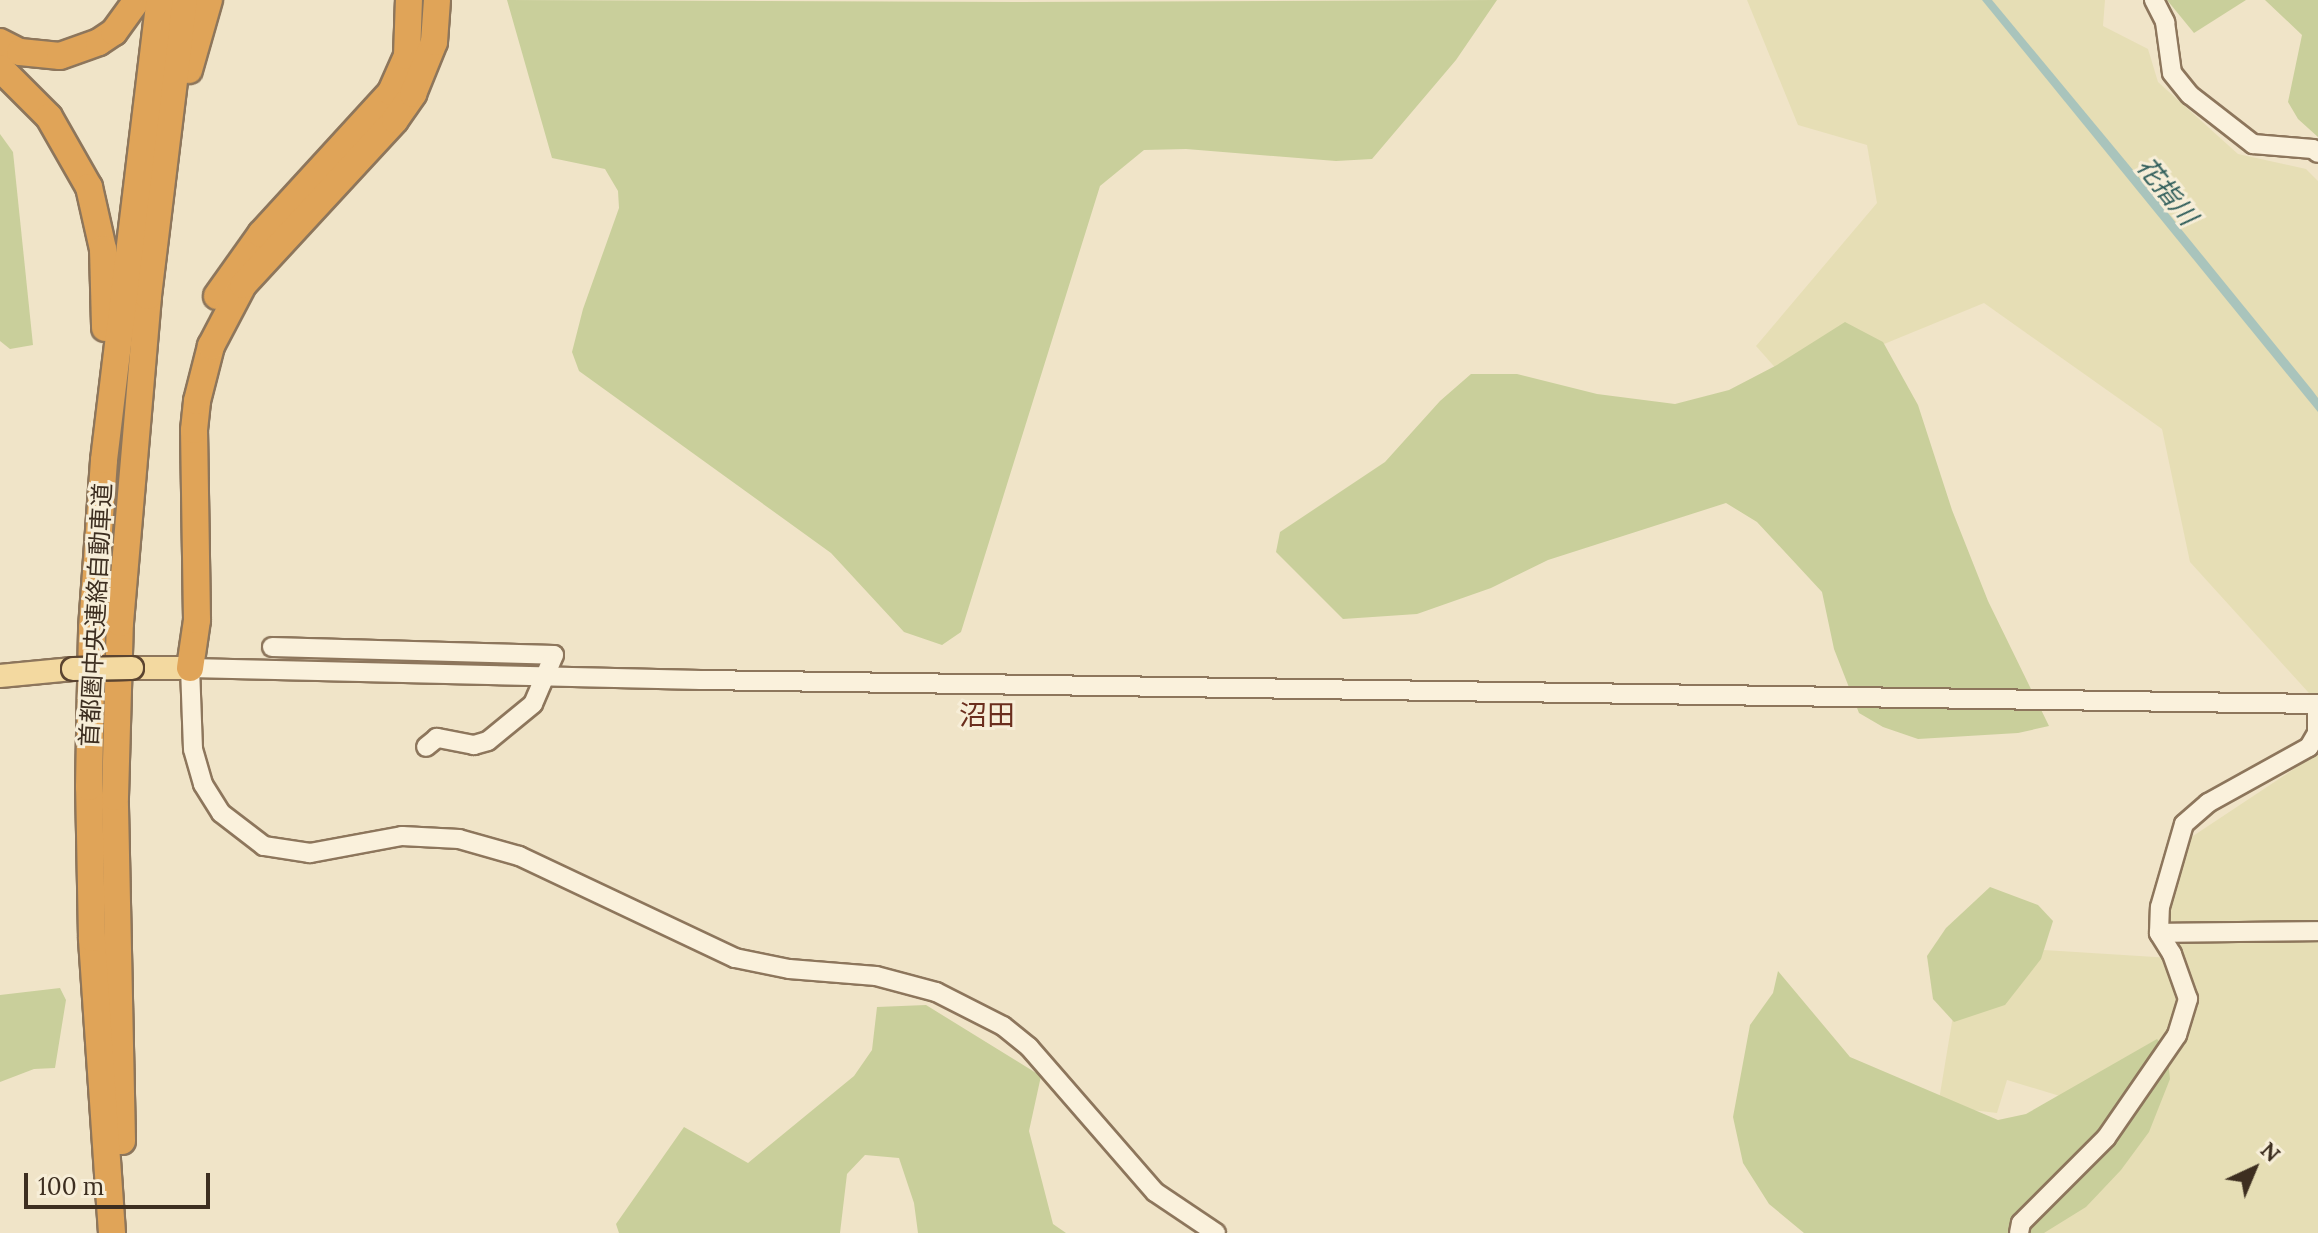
<!DOCTYPE html>
<html>
<head>
<meta charset="utf-8">
<style>
	body { margin:0 }
	#map { position:relative; width:2318px; height:1233px; overflow:hidden; background:#f0e4c8; font-family:Lora,"Noto Sans JP",serif }
	div>[style] { position:absolute }
	.farmland>* { inset:0; background:#e6deb5 }
	.green>* { inset:0; background:#c9cf9b }
	.water>* { inset:0; background:#a9c4bc }
	.roads { filter:drop-shadow(2px 0 #8d765c) drop-shadow(-2px 0 #8d765c) drop-shadow(0 2px #8d765c) drop-shadow(0 -2px #8d765c) }
	.minor>* { height:18px; margin:-9px; padding:0 9px; transform-origin:9px; border-radius:9px; background:#faf1dc }
	.major>* { height:22px; margin:-11px; padding:0 11px; transform-origin:11px; border-radius:11px; background:#f3d9a0 }
	.highway>* { height:26px; margin:-13px; padding:0 13px; transform-origin:13px; border-radius:13px; background:#e0a458 }
	.bridges { filter:drop-shadow(2px 0 #5b4430) drop-shadow(-2px 0 #5b4430) drop-shadow(0 2px #5b4430) drop-shadow(0 -2px #5b4430) }
	.major-bridge>* { height:22px; margin:-11px; padding:0 11px; transform-origin:11px; border-radius:11px; background:#f3d9a0 }
	span { translate:-50% -50%; white-space:nowrap; text-align:center; line-height:1.15; -webkit-text-stroke:6px #f7eed8; paint-order:stroke }
	.street-label { font-size:24px; color:#3d2e20 }
	.water-label { font-size:26px; color:#2f5d5a; font-style:italic }
	.quarter-label { font-size:28px; color:#6b2e1e }
	.north { position:absolute; left:2214px; top:1129px; width:80px; height:80px; -webkit-text-stroke:6px #f7eed8; paint-order:stroke; rotate:44deg; font-size:22px; font-weight:700; line-height:32px; text-align:center; color:#3d2e20 }
	.north::after { content:''; display:block; margin:auto; width:28px; height:36px; background:#3d2e20; clip-path:polygon(50% 0,100% 100%,50% 72%,0 100%) }
	.scale { position:absolute; left:24px; top:1173px; width:186px; height:36px; box-sizing:border-box; border:4px solid #3d2e20; border-top:0; padding-left:10px; font-size:24px; line-height:28px; white-space:nowrap; color:#3d2e20; -webkit-text-stroke:6px #f7eed8; paint-order:stroke }
</style>
</head>
<body>
<div id="map">
	<div class="farmland">
		<div style="clip-path:polygon(1747px 0,2105px 0,2103px 26px,2148px 49px,2158px 82px,2238px 154px,2306px 169px,2318px 181px,2318px 703px,2190px 562px,2162px 429px,1984px 303px,1789px 383px,1756px 346px,1877px 203px,1867px 145px,1798px 125px)"></div>
		<div style="clip-path:polygon(2318px 753px,2318px 1233px,1915px 1233px,2132px 1118px,2007px 1080px,1997px 1113px,1938px 1106px,1958px 986px,2027px 949px,2171px 958px,2163px 911px,2190px 838px)"></div>
	</div>
	<div class="green">
		<div style="clip-path:polygon(507px 0,1020px 2px,1497px 0,1456px 60px,1372px 159px,1336px 161px,1186px 149px,1144px 150px,1100px 186px,961px 632px,942px 645px,904px 632px,831px 553px,579px 371px,572px 352px,583px 309px,619px 208px,618px 191px,605px 169px,552px 158px)"></div>
		<div style="clip-path:polygon(2167px 0,2246px 0,2194px 33px)"></div>
		<div style="clip-path:polygon(2265px 0,2318px 0,2318px 137px,2298px 119px,2288px 102px,2302px 35px)"></div>
		<div style="clip-path:polygon(0 134px,13px 152px,33px 345px,10px 349px,0 341px)"></div>
		<div style="clip-path:polygon(1845px 322px,1883px 342px,1918px 405px,1952px 510px,1988px 601px,2049px 726px,2018px 733px,1918px 739px,1883px 727px,1859px 713px,1834px 649px,1822px 592px,1757px 522px,1726px 503px,1548px 560px,1491px 588px,1417px 614px,1343px 619px,1276px 552px,1280px 532px,1385px 462px,1440px 401px,1471px 374px,1517px 374px,1597px 394px,1675px 404px,1729px 390px,1777px 365px)"></div>
		<div style="clip-path:polygon(1990px 887px,2038px 905px,2053px 921px,2041px 959px,2005px 1005px,1954px 1022px,1933px 999px,1927px 956px,1946px 928px)"></div>
		<div style="clip-path:polygon(1778px 971px,1850px 1057px,1998px 1120px,2026px 1114px,2157px 1039px,2167px 1051px,2170px 1079px,2149px 1132px,2121px 1170px,2086px 1207px,2044px 1233px,1804px 1233px,1769px 1204px,1743px 1163px,1733px 1117px,1750px 1025px,1773px 993px)"></div>
		<div style="clip-path:polygon(60px 988px,66px 1000px,55px 1068px,34px 1069px,0 1082px,0 995px)"></div>
		<div style="clip-path:polygon(926px 1005px,1041px 1076px,1029px 1131px,1053px 1224px,1066px 1233px,918px 1233px,914px 1203px,899px 1158px,865px 1155px,847px 1174px,840px 1233px,619px 1233px,616px 1224px,684px 1127px,748px 1163px,854px 1076px,872px 1050px,877px 1007px)"></div>
	</div>
	<div class="water">
		<div style="clip-path:polygon(1982px 0,1992px 0,2133px 170px,2312px 390px,2318px 398px,2318px 412px)"></div>
	</div>
	<div class="roads">
		<div class="minor">
			<div style="left:2154px;top:0;width:25px;rotate:63deg"></div>
			<div style="left:2165px;top:22px;width:51px;rotate:82.2deg"></div>
			<div style="left:2172px;top:73px;width:28px;rotate:51deg"></div>
			<div style="left:2190px;top:95px;width:80px;rotate:37.9deg"></div>
			<div style="left:2253px;top:144px;width:60px;rotate:4.8deg"></div>
			<div style="left:2313px;top:149px;width:6px;rotate:39deg"></div>
			<div style="left:272px;top:647px;width:282px;rotate:1.6deg"></div>
			<div style="left:554px;top:655px;width:53px;rotate:113.2deg"></div>
			<div style="left:533px;top:704px;width:58px;rotate:140.6deg"></div>
			<div style="left:488px;top:741px;width:15px;rotate:164deg"></div>
			<div style="left:474px;top:745px;width:38px;rotate:-169deg"></div>
			<div style="left:437px;top:738px;width:14px;rotate:141deg"></div>
			<div style="left:2159px;top:933px;width:159px;rotate:-0.7deg"></div>
			<div style="left:1216px;top:1233px;width:73px;rotate:-146.1deg"></div>
			<div style="left:1155px;top:1192px;width:192px;rotate:-131deg"></div>
			<div style="left:1029px;top:1047px;width:33px;rotate:-141deg"></div>
			<div style="left:1003px;top:1026px;width:75px;rotate:-153.1deg"></div>
			<div style="left:936px;top:992px;width:62px;rotate:-165.1deg"></div>
			<div style="left:876px;top:976px;width:87px;rotate:-175.4deg"></div>
			<div style="left:789px;top:969px;width:55px;rotate:-168.5deg"></div>
			<div style="left:735px;top:958px;width:239px;rotate:-154.7deg"></div>
			<div style="left:519px;top:856px;width:62px;rotate:-164.2deg"></div>
			<div style="left:459px;top:839px;width:57px;rotate:-177deg"></div>
			<div style="left:402px;top:836px;width:94px;rotate:169.5deg"></div>
			<div style="left:310px;top:853px;width:47px;rotate:-171.3deg"></div>
			<div style="left:264px;top:846px;width:54px;rotate:-142.5deg"></div>
			<div style="left:221px;top:813px;width:34px;rotate:-122deg"></div>
			<div style="left:203px;top:784px;width:36px;rotate:-106deg"></div>
			<div style="left:193px;top:749px;width:81px;rotate:-92.1deg"></div>
			<div style="left:190px;top:668px;width:511px;rotate:1.35deg"></div>
			<div style="left:701px;top:680px;width:1617px;rotate:0.85deg"></div>
			<div style="left:2019px;top:1233px;width:10px;rotate:-79deg"></div>
			<div style="left:2021px;top:1223px;width:120px;rotate:-45deg"></div>
			<div style="left:2106px;top:1138px;width:125px;rotate:-55.4deg"></div>
			<div style="left:2177px;top:1035px;width:38px;rotate:-73deg"></div>
			<div style="left:2188px;top:999px;width:48px;rotate:-109.6deg"></div>
			<div style="left:2172px;top:954px;width:25px;rotate:-122deg"></div>
			<div style="left:2159px;top:933px;width:26px;rotate:-88deg"></div>
			<div style="left:2160px;top:907px;width:86px;rotate:-73.9deg"></div>
			<div style="left:2184px;top:824px;width:32px;rotate:-41deg"></div>
			<div style="left:2208px;top:803px;width:115px;rotate:-29deg"></div>
			<div style="left:2309px;top:747px;width:16px;rotate:-60deg"></div>
			<div style="left:2317px;top:733px;width:29px;rotate:-90deg"></div>
		</div>
		<div class="major">
			<div style="left:132px;top:668px;width:58px"></div>
			<div style="left:0;top:676px;width:73px;rotate:-5.5deg"></div>
		</div>
		<div class="highway">
			<div style="left:0;top:42px;width:22px;rotate:27deg"></div>
			<div style="left:20px;top:52px;width:40px;rotate:5.7deg"></div>
			<div style="left:60px;top:56px;width:41px;rotate:-19.7deg"></div>
			<div style="left:99px;top:42px;width:18px;rotate:-34deg"></div>
			<div style="left:114px;top:32px;width:39px;rotate:-54deg"></div>
			<div style="left:0;top:68px;width:69px;rotate:45deg"></div>
			<div style="left:49px;top:117px;width:81px;rotate:60.3deg"></div>
			<div style="left:89px;top:187px;width:64px;rotate:77.3deg"></div>
			<div style="left:103px;top:249px;width:79px;rotate:88.5deg"></div>
			<div style="left:189px;top:70px;width:73px;rotate:-74.1deg"></div>
			<div style="left:217px;top:296px;width:76px;rotate:-54.6deg"></div>
			<div style="left:261px;top:234px;width:193px;rotate:-47.5deg"></div>
			<div style="left:391px;top:92px;width:39px;rotate:-66deg"></div>
			<div style="left:407px;top:56px;width:56px;rotate:-88deg"></div>
			<div style="left:190px;top:668px;width:49px;rotate:-81.7deg"></div>
			<div style="left:197px;top:620px;width:190px;rotate:-90.9deg"></div>
			<div style="left:194px;top:430px;width:29px;rotate:-84deg"></div>
			<div style="left:197px;top:401px;width:57px;rotate:-75.7deg"></div>
			<div style="left:211px;top:346px;width:69px;rotate:-62.3deg"></div>
			<div style="left:243px;top:285px;width:224px;rotate:-47.3deg"></div>
			<div style="left:395px;top:120px;width:32px;rotate:-55deg"></div>
			<div style="left:413px;top:94px;width:56px;rotate:-68deg"></div>
			<div style="left:434px;top:42px;width:42px;rotate:-85.9deg"></div>
			<div style="left:122px;top:1141px;width:344px;rotate:-91.2deg"></div>
			<div style="left:115px;top:797px;width:174px;rotate:-88.4deg"></div>
			<div style="left:120px;top:623px;width:328px;rotate:-85.1deg"></div>
			<div style="left:148px;top:296px;width:298px;rotate:-83.1deg"></div>
			<div style="left:112px;top:1233px;width:296px;rotate:-93.9deg"></div>
			<div style="left:92px;top:938px;width:151px;rotate:-91.1deg"></div>
			<div style="left:89px;top:787px;width:159px;rotate:-88.9deg"></div>
			<div style="left:92px;top:628px;width:168px;rotate:-85.9deg"></div>
			<div style="left:104px;top:460px;width:463px;rotate:-83.1deg"></div>
		</div>
	</div>
	<div class="bridges">
		<div class="major-bridge">
			<div style="left:73px;top:669px;width:59px;rotate:-1deg"></div>
		</div>
	</div>
	<div class="street-label">
		<span style="left:96px;top:615px;rotate:-87deg">首都圏中央連絡自動車道</span>
	</div>
	<div class="water-label">
		<span style="left:2167px;top:191px;rotate:51deg">花指川</span>
	</div>
	<div class="quarter-label">
		<span style="left:987px;top:715px">沼田</span>
	</div>
	<div class="north">N</div>
	<div class="scale">100 m</div>
</div>
</body>
</html>
